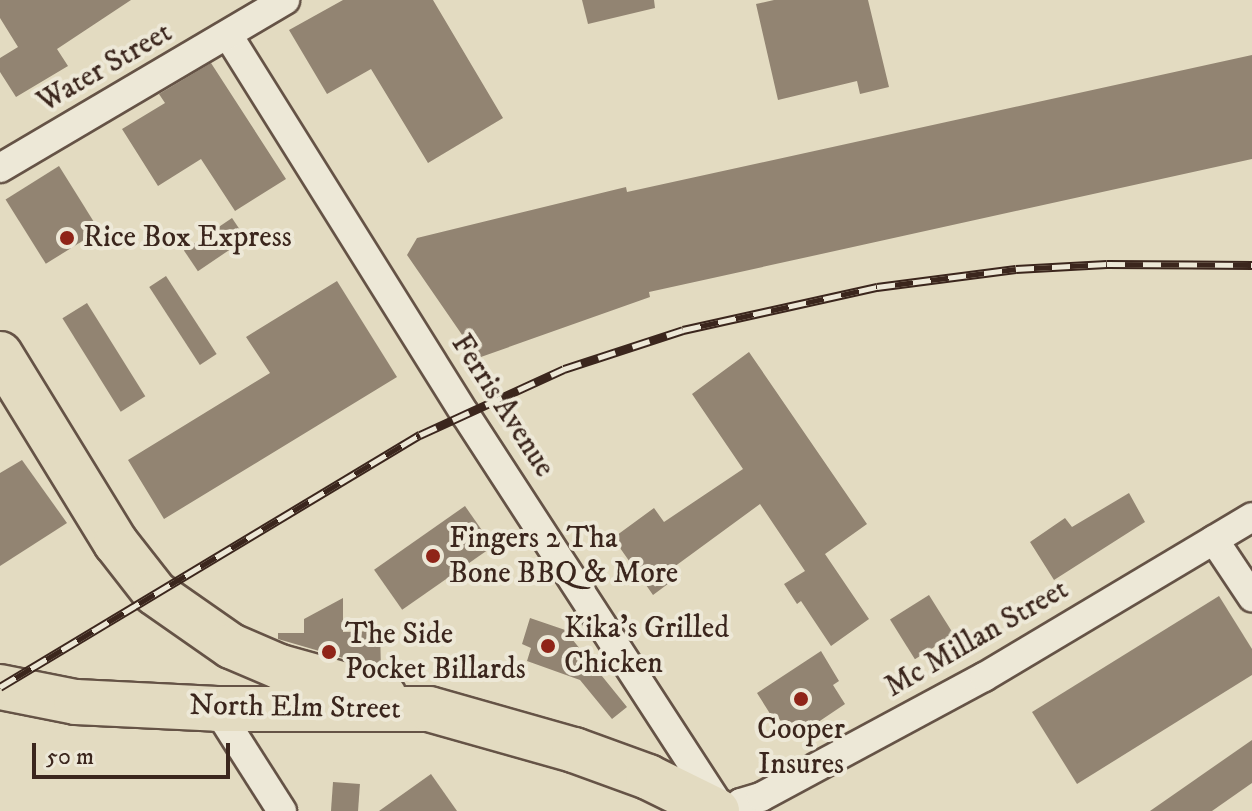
<!DOCTYPE html>
<html>
<head>
<meta charset="utf-8">
<style>
	body { margin:0 }
	#map { position:relative; width:1252px; height:811px; overflow:hidden; background:#e3dbc1; font-family:"IM FELL DW Pica",serif }
	div>[style] { position:absolute }
	.building>* { inset:0; background:#928472; transform-origin:0 0 }
	.roads { filter:drop-shadow(2px 0 #655346) drop-shadow(-2px 0 #655346) drop-shadow(0 2px #655346) drop-shadow(0 -2px #655346) }
	.minor>* { height:28px; margin:-14px; padding:0 14px; transform-origin:14px; border-radius:14px; background:#ede8d7 }
	.primary>* { height:44px; margin:-22px; padding:0 22px; transform-origin:22px; border-radius:22px; background:#e3dbc1 }
	.rail>* { height:9px; margin-top:-4.5px; transform-origin:0; background:repeating-linear-gradient(90deg,#ede8d7 0 18px,#3b261d 0 36px); box-sizing:border-box; border-block:2px solid #3b261d }
	.dots>* { width:22px; height:22px; translate:-50% -50%; box-sizing:border-box; border:4px solid #ede8d7; border-radius:50% }
	span { translate:-50% -50%; white-space:nowrap; text-align:center; line-height:1.15; -webkit-text-stroke:8px #ede8d7; paint-order:stroke }
	.street-label { font-size:30px; color:#3b261d }
	.poi-label { font-size:30px; color:#3b261d }
	.left { translate:0 -50%; text-align:left }
	.scale { position:absolute; left:32px; top:743px; width:198px; height:36px; box-sizing:border-box; border:4px solid #3b261d; border-top:0; padding-left:10px; font-size:24px; line-height:28px; white-space:nowrap; color:#3b261d; -webkit-text-stroke:6px #ede8d7; paint-order:stroke }
</style>
</head>
<body>
<div id="map">
	<div class="building">
		<div style="clip-path:polygon(0 0,131px 0,57px 49px,68px 66px,16px 97px,0 72px,0 58px,18px 47px,0 18px)"></div>
		<div style="clip-path:polygon(343px 0,433px 0,503px 118px,428px 163px,371px 69px,327px 94px,289px 30px)"></div>
		<div style="clip-path:polygon(582px 0,654px 0,655px 8px,588px 24px)"></div>
		<div style="clip-path:polygon(774px 0,868px 0,889px 87px,860px 94px,857px 81px,778px 100px,756px 4px)"></div>
		<div style="clip-path:polygon(1252px 55px,1252px 159px,649px 292px,650px 297px,478px 358px,407px 255px,417px 238px,626px 187px,627px 192px)"></div>
		<div style="clip-path:polygon(211px 63px,286px 179px,235px 211px,201px 159px,158px 186px,122px 129px,165px 103px,159px 94px)"></div>
		<div style="left:59px;top:166px;width:76px;height:63px;rotate:58deg"></div>
		<div style="left:232px;top:218px;width:25px;height:58px;rotate:56deg"></div>
		<div style="left:166px;top:276px;width:93px;height:20px;rotate:57deg"></div>
		<div style="clip-path:polygon(337px 281px,397px 377px,164px 519px,128px 460px,270px 373px,246px 337px)"></div>
		<div style="left:87px;top:303px;width:110px;height:29px;rotate:58deg"></div>
		<div style="clip-path:polygon(749px 352px,867px 524px,825px 554px,869px 619px,831px 646px,801px 601px,797px 604px,784px 584px,805px 571px,760px 504px,674px 567px,680px 575px,653px 595px,613px 538px,654px 508px,664px 522px,743px 469px,692px 394px)"></div>
		<div style="clip-path:polygon(22px 460px,67px 523px,0 566px,0 473px)"></div>
		<div style="clip-path:polygon(1129px 493px,1145px 522px,1054px 580px,1030px 542px,1065px 518px,1072px 527px)"></div>
		<div style="left:465px;top:506px;width:49px;height:111px;rotate:55deg"></div>
		<div style="left:929px;top:595px;width:47px;height:46px;rotate:58deg"></div>
		<div style="clip-path:polygon(1219px 596px,1252px 649px,1252px 675px,1077px 784px,1032px 712px)"></div>
		<div style="clip-path:polygon(343px 598px,343px 632px,380px 631px,381px 669px,278px 639px,278px 633px,304px 633px,304px 619px)"></div>
		<div style="clip-path:polygon(530px 618px,574px 633px,572px 639px,627px 707px,612px 719px,580px 680px,527px 661px,531px 648px,522px 644px)"></div>
		<div style="clip-path:polygon(821px 651px,839px 681px,833px 685px,845px 704px,793px 739px,778px 717px,774px 720px,757px 693px)"></div>
		<div style="clip-path:polygon(1252px 740px,1252px 783px,1212px 811px,1150px 811px)"></div>
		<div style="clip-path:polygon(431px 774px,457px 811px,379px 811px)"></div>
		<div style="left:333px;top:782px;width:27px;height:29px;rotate:4deg"></div>
	</div>
	<div class="roads">
		<div class="minor">
			<div style="left:228px;top:35px;width:447px;rotate:58deg"></div>
			<div style="left:465px;top:414px;width:472px;rotate:57deg"></div>
			<div style="left:0;top:168px;width:331px;rotate:-30.5deg"></div>
			<div style="left:1214px;top:540px;width:69px;rotate:56.3deg"></div>
			<div style="left:217px;top:709px;width:121px;rotate:57.5deg"></div>
			<div style="left:732px;top:811px;width:12px;rotate:-42deg"></div>
			<div style="left:741px;top:803px;width:21px;rotate:-17deg"></div>
			<div style="left:761px;top:797px;width:253px;rotate:-28.3deg"></div>
			<div style="left:984px;top:677px;width:312px;rotate:-30.8deg"></div>
		</div>
		<div class="primary">
			<div style="left:0;top:354px;width:222px;rotate:58.5deg"></div>
			<div style="left:116px;top:543px;width:63px;rotate:52deg"></div>
			<div style="left:155px;top:593px;width:93px;rotate:34.9deg"></div>
			<div style="left:231px;top:646px;width:53px;rotate:23.2deg"></div>
			<div style="left:280px;top:667px;width:108px;rotate:15.6deg"></div>
			<div style="left:0;top:687px;width:77px;rotate:11.2deg"></div>
			<div style="left:76px;top:702px;width:141px;rotate:2.8deg"></div>
			<div style="left:217px;top:709px;width:212px"></div>
			<div style="left:429px;top:709px;width:151px;rotate:15.8deg"></div>
			<div style="left:574px;top:750px;width:79px;rotate:20deg"></div>
			<div style="left:648px;top:777px;width:77px;rotate:26.2deg"></div>
		</div>
	</div>
	<div class="rail">
		<div style="left:0;top:687px;width:490px;rotate:-31deg"></div>
		<div style="left:420px;top:435px;width:158px;rotate:-24.6deg"></div>
		<div style="left:564px;top:369px;width:125px;rotate:-18.1deg"></div>
		<div style="left:683px;top:330px;width:199px;rotate:-12.5deg"></div>
		<div style="left:877px;top:287px;width:140px;rotate:-7.4deg"></div>
		<div style="left:1016px;top:269px;width:91px;rotate:-3.1deg"></div>
		<div style="left:1107px;top:264px;width:145px;rotate:0.4deg"></div>
	</div>
	<div class="dots">
		<div style="left:67px;top:238px;background:#8f2418"></div>
		<div style="left:433px;top:556px;background:#8f2418"></div>
		<div style="left:548px;top:646px;background:#8f2418"></div>
		<div style="left:329px;top:652px;background:#8f2418"></div>
		<div style="left:801px;top:699px;background:#8f2418"></div>
	</div>
	<div class="street-label">
		<span style="left:105px;top:68px;rotate:-30deg">Water Street</span>
		<span style="left:502px;top:406px;rotate:57deg">Ferris Avenue</span>
		<span style="left:977px;top:639px;rotate:-30deg">Mc Millan Street</span>
		<span style="left:295px;top:708px;rotate:1deg">North Elm Street</span>
	</div>
	<div class="poi-label">
		<span class="left" style="left:83px;top:238px">Rice Box Express</span>
		<span class="left" style="left:449px;top:556px">Fingers 2 Tha<br>Bone BBQ &amp; More</span>
		<span class="left" style="left:564px;top:646px">Kika's Grilled<br>Chicken</span>
		<span class="left" style="left:345px;top:652px">The Side<br>Pocket Billards</span>
		<span style="left:801px;top:747px">Cooper<br>Insures</span>
	</div>
	<div class="scale">50 m</div>
</div>
</body>
</html>
